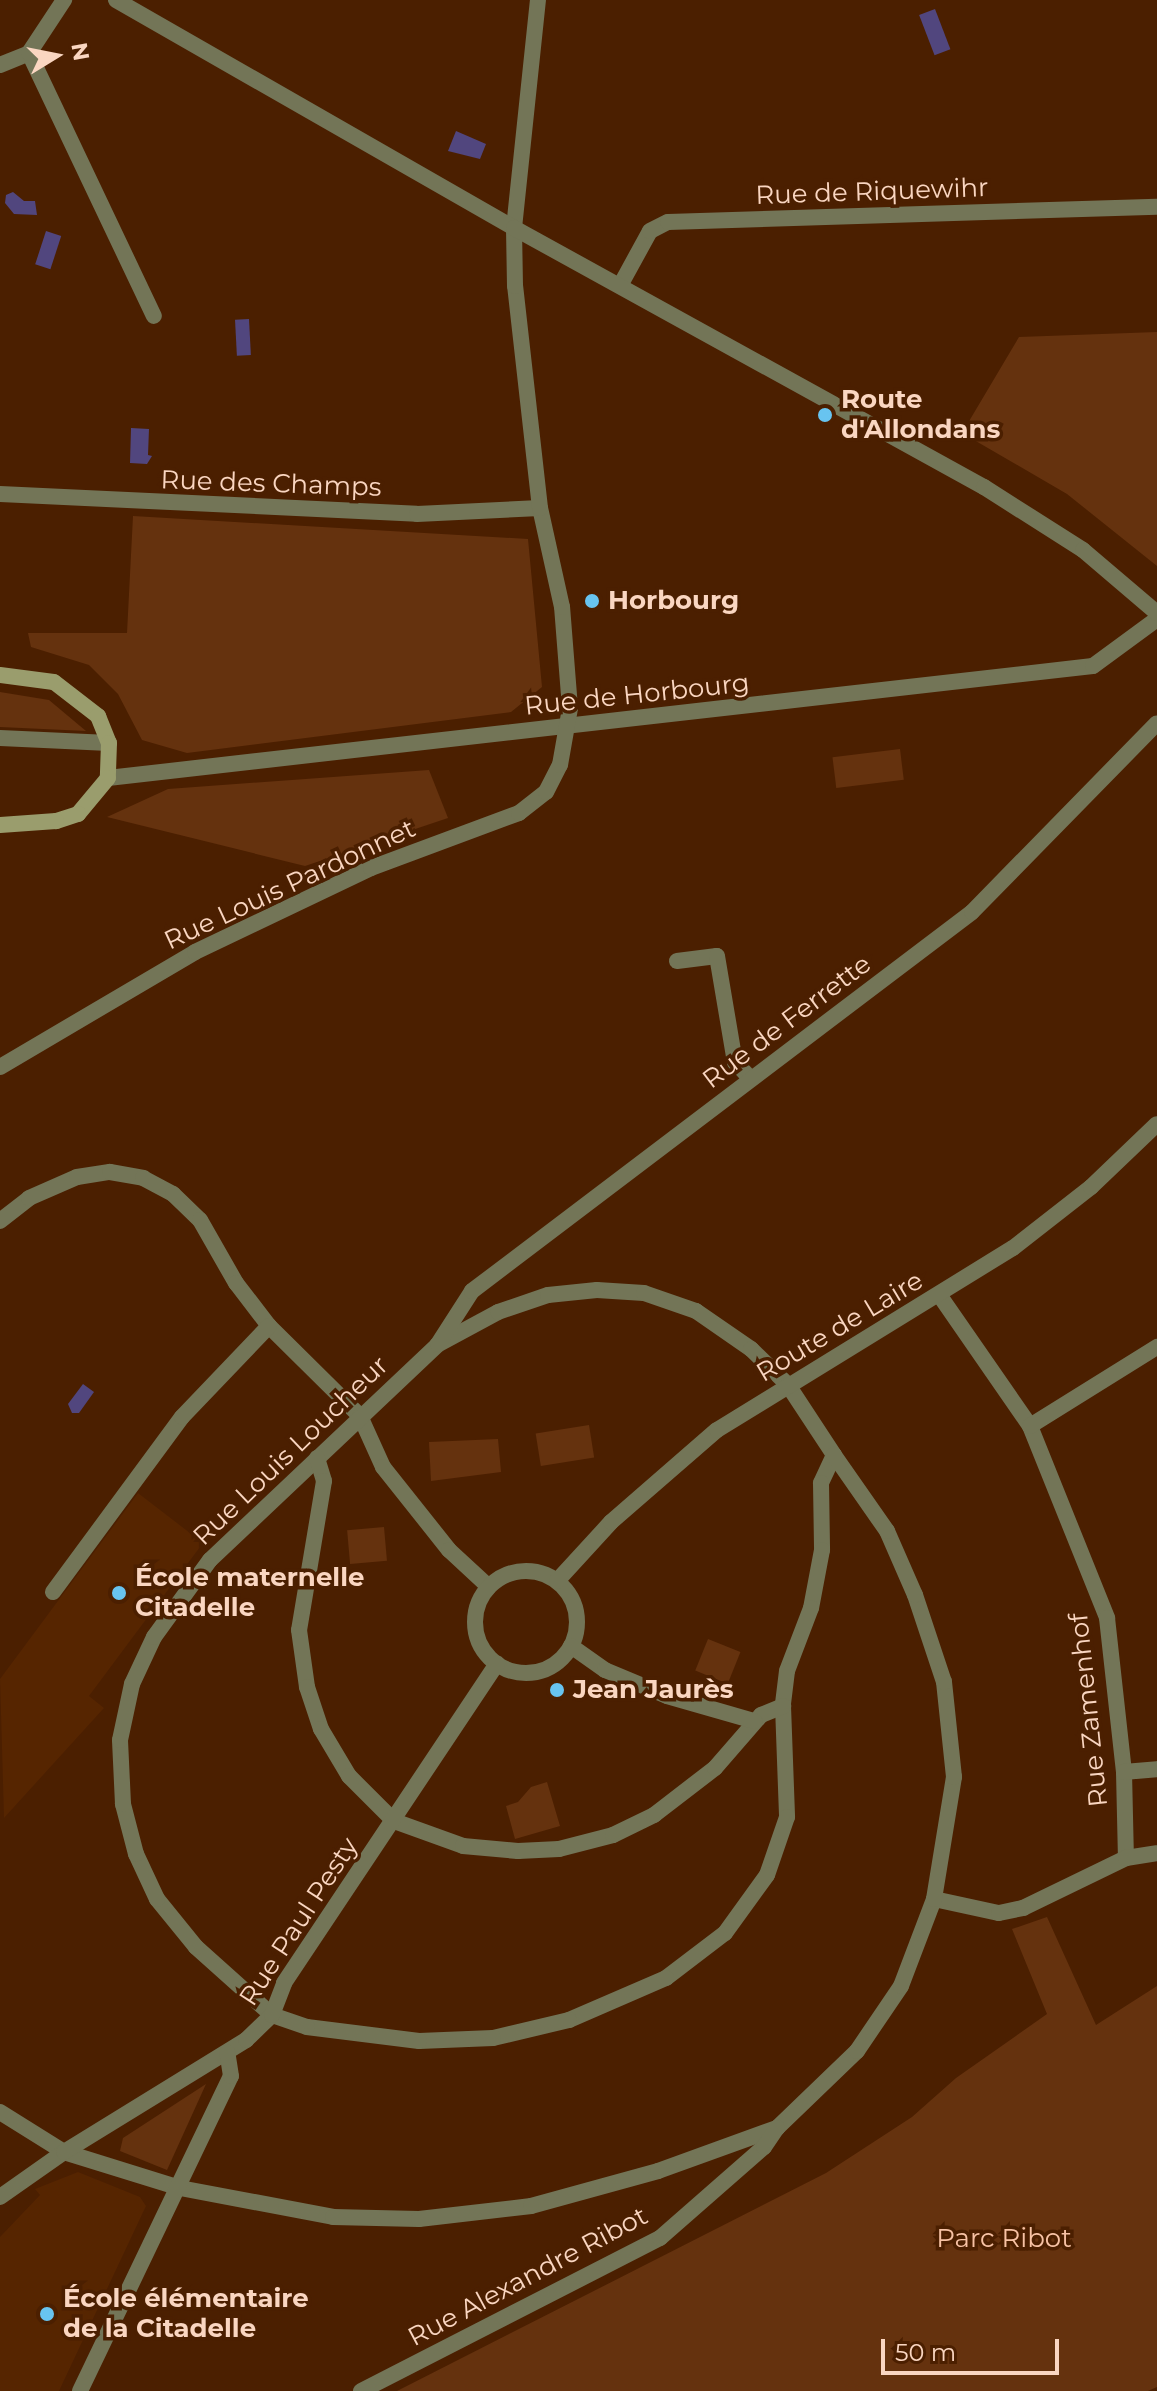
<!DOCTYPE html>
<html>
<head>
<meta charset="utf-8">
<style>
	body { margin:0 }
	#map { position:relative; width:1157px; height:2391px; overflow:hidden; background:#4b1f00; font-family:Montserrat,sans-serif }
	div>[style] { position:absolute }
	.built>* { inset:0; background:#562500 }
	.green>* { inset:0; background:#65320e; transform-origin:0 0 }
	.water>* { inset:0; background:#51467e; transform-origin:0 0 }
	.pedestrian>* { height:16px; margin:-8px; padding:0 8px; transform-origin:8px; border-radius:8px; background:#737557 }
	.minor>* { height:16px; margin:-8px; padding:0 8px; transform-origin:8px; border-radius:8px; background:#737557 }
	.minor>.ring { margin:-8px; padding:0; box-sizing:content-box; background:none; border:16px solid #737557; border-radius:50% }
	.tertiary>* { height:16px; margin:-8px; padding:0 8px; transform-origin:8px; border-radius:8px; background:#737557 }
	.secondary>* { height:16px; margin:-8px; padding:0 8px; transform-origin:8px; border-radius:8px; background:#9a9d6d }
	.dots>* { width:22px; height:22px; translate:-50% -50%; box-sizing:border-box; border:4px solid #4b1f00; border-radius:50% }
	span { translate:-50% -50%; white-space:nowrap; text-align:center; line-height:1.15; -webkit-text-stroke:7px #4b1f00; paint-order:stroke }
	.street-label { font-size:26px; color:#fad6c1 }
	.poi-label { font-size:26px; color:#fad6c1; font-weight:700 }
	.left { translate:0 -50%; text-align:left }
	.park-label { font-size:26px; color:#f7c2a4 }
	.north { position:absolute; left:16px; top:16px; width:80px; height:80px; -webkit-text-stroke:6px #4b1f00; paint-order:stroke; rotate:80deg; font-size:22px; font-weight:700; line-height:32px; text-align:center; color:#fad6c1 }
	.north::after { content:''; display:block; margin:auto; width:28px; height:36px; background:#fad6c1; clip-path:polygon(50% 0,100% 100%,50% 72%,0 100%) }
	.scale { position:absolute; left:881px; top:2339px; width:178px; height:36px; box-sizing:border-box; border:4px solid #fad6c1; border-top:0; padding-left:10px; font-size:24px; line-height:28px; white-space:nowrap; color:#fad6c1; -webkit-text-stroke:6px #4b1f00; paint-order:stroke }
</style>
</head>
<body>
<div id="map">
	<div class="built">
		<div style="clip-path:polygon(138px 1493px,203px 1543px,89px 1696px,104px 1708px,4px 1818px,0 1679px)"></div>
		<div style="clip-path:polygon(78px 2172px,140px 2197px,146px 2206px,59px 2391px,0 2391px,0 2237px,40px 2195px,35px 2189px)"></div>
	</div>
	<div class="green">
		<div style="clip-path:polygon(1157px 332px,1157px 566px,1067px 494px,962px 433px,1019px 337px)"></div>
		<div style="clip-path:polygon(133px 516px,528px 539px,542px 687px,511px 712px,187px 753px,142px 740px,118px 694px,89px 665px,31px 647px,28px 633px,127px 633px)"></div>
		<div style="clip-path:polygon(0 692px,49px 700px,86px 731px,0 727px)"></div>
		<div style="left:900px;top:749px;width:31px;height:68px;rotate:83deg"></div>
		<div style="clip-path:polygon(429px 770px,448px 818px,305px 866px,107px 817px,168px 789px)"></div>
		<div style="left:589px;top:1425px;width:33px;height:54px;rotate:81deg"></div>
		<div style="clip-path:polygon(498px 1439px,501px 1472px,431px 1481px,429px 1442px)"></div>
		<div style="left:384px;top:1527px;width:34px;height:37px;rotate:85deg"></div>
		<div style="left:708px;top:1639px;width:35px;height:34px;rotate:22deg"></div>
		<div style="clip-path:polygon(547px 1782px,560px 1826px,515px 1839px,506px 1806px,518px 1802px,531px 1787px)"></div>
		<div style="clip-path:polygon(1047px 1917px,1096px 2025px,1157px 1986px,1157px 2387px,1148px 2391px,397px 2391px,826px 2173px,912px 2117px,956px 2078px,1047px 2014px,1012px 1929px)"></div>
		<div style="clip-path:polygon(206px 2084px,167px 2170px,120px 2151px,123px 2138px)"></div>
	</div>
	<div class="water">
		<div style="left:935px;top:9px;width:43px;height:17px;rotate:69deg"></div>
		<div style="clip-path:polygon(456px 131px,486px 144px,480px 159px,448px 151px)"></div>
		<div style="clip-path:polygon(13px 192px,24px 201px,35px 201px,37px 215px,14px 214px,5px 203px,6px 195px)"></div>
		<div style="left:46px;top:231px;width:16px;height:35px;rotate:18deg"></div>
		<div style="left:249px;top:319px;width:36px;height:14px;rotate:87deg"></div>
		<div style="clip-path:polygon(131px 428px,149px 429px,148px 455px,152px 456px,147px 464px,130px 463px)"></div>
		<div style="clip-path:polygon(83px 1384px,94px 1392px,79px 1413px,72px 1413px,68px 1404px)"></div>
	</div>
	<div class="pedestrian">
		<div style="left:64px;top:2152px;width:121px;rotate:17.2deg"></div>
	</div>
	<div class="minor">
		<div style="left:29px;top:53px;width:291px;rotate:64.6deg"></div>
		<div style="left:0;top:65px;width:31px;rotate:-22deg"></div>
		<div style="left:29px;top:53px;width:64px;rotate:-56.6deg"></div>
		<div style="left:621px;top:284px;width:60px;rotate:-61.3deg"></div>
		<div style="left:650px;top:231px;width:20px;rotate:-27deg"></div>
		<div style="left:668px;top:222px;width:489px;rotate:-1.8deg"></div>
		<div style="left:0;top:494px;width:417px;rotate:2.7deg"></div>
		<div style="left:417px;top:514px;width:123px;rotate:-2.8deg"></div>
		<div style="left:0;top:738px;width:109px;rotate:2.6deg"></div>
		<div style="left:108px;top:778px;width:991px;rotate:-6.49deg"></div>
		<div style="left:1093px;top:666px;width:79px;rotate:-36.3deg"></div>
		<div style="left:677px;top:961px;width:40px;rotate:-7.1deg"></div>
		<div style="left:717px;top:956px;width:108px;rotate:80.4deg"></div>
		<div style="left:735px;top:1062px;width:23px;rotate:47deg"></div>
		<div style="left:0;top:1067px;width:226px;rotate:-30.5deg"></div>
		<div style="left:195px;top:952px;width:195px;rotate:-25.5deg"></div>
		<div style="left:371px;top:868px;width:158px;rotate:-20.4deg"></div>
		<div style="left:519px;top:813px;width:34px;rotate:-38deg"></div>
		<div style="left:546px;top:792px;width:30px;rotate:-63deg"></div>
		<div style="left:560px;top:765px;width:58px;rotate:-80deg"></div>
		<div style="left:570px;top:708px;width:101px;rotate:-94.5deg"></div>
		<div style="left:562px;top:607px;width:101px;rotate:-102.5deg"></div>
		<div style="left:540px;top:508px;width:223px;rotate:-96.4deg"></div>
		<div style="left:515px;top:286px;width:58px;rotate:-91deg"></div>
		<div style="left:514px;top:228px;width:229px;rotate:-84deg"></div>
		<div style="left:0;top:1221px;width:37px;rotate:-38deg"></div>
		<div style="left:29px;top:1198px;width:52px;rotate:-23.6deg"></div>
		<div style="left:77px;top:1177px;width:33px;rotate:-9deg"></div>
		<div style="left:110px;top:1172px;width:34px;rotate:10deg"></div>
		<div style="left:143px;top:1178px;width:34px;rotate:28deg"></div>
		<div style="left:173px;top:1194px;width:37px;rotate:44deg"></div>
		<div style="left:200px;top:1220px;width:73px;rotate:60.3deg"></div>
		<div style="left:236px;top:1283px;width:54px;rotate:52.5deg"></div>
		<div style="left:269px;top:1326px;width:128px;rotate:44.7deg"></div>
		<div style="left:360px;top:1416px;width:56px;rotate:65.7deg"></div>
		<div style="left:383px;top:1467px;width:106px;rotate:51.5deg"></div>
		<div style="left:449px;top:1550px;width:54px;rotate:42.8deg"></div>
		<div style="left:597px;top:1290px;width:47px;rotate:3.7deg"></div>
		<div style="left:644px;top:1293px;width:55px;rotate:19.1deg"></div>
		<div style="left:696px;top:1311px;width:67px;rotate:34.6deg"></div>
		<div style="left:751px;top:1349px;width:52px;rotate:44.2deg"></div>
		<div style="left:788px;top:1385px;width:84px;rotate:56.7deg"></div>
		<div style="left:834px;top:1455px;width:31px;rotate:115deg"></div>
		<div style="left:821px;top:1483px;width:67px;rotate:89.1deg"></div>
		<div style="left:822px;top:1550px;width:59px;rotate:100.7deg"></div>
		<div style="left:811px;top:1608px;width:67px;rotate:110.9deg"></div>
		<div style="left:787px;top:1671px;width:35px;rotate:97deg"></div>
		<div style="left:783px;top:1706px;width:111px;rotate:87.9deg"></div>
		<div style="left:787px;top:1817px;width:61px;rotate:109deg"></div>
		<div style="left:767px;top:1875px;width:72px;rotate:125.9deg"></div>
		<div style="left:725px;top:1933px;width:74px;rotate:142.7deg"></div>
		<div style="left:666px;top:1978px;width:106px;rotate:156.6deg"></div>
		<div style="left:569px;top:2020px;width:78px;rotate:166.7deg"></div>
		<div style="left:493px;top:2038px;width:74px;rotate:177.7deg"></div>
		<div style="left:419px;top:2041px;width:113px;rotate:-172.9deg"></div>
		<div style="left:307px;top:2027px;width:37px;rotate:-161deg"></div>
		<div style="left:272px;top:2015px;width:102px;rotate:-138.2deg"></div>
		<div style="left:196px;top:1947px;width:62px;rotate:-129.1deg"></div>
		<div style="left:157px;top:1899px;width:50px;rotate:-115deg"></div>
		<div style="left:136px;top:1854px;width:52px;rotate:-104.6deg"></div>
		<div style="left:123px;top:1804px;width:64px;rotate:-92.7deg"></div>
		<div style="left:120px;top:1740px;width:57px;rotate:-77.9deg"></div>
		<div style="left:132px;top:1684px;width:52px;rotate:-64.9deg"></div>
		<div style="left:154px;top:1637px;width:95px;rotate:-54deg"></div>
		<div style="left:210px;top:1560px;width:313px;rotate:-43.4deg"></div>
		<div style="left:437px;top:1345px;width:69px;rotate:-28.4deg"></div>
		<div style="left:498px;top:1312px;width:53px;rotate:-18.8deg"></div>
		<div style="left:548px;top:1295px;width:49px;rotate:-5.8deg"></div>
		<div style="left:940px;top:1296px;width:158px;rotate:55.3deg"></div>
		<div style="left:1030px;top:1426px;width:207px;rotate:68.1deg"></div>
		<div style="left:1107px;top:1618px;width:155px;rotate:83.7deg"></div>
		<div style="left:1124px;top:1772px;width:86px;rotate:88.7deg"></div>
		<div style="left:438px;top:1344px;width:63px;rotate:-57.3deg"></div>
		<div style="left:472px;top:1291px;width:627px;rotate:-37.16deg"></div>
		<div style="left:972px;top:912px;width:264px;rotate:-45.6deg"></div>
		<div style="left:1030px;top:1426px;width:150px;rotate:-31.9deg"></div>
		<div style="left:317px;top:1458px;width:24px;rotate:73deg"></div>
		<div style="left:324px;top:1481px;width:151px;rotate:99.5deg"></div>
		<div style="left:299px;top:1630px;width:58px;rotate:82deg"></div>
		<div style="left:307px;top:1687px;width:44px;rotate:71.6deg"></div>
		<div style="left:321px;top:1729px;width:55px;rotate:59.2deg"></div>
		<div style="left:349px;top:1776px;width:64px;rotate:45deg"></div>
		<div style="left:394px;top:1821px;width:73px;rotate:19.9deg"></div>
		<div style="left:463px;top:1846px;width:55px;rotate:5.2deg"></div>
		<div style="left:518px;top:1851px;width:41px;rotate:-2.8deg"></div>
		<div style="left:559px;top:1849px;width:56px;rotate:-14.5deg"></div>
		<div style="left:613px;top:1835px;width:46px;rotate:-26deg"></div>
		<div style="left:654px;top:1815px;width:77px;rotate:-37.6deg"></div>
		<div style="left:715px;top:1768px;width:70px;rotate:-49deg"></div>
		<div style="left:761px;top:1715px;width:24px;rotate:-22deg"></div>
		<div class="ring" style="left:475px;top:1571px;width:86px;height:86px"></div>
		<div style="left:557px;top:1581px;width:80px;rotate:-47.5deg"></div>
		<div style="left:611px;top:1522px;width:140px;rotate:-41deg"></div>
		<div style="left:717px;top:1430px;width:347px;rotate:-31.6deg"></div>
		<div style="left:1013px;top:1248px;width:99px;rotate:-38deg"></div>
		<div style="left:1091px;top:1187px;width:91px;rotate:-43.7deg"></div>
		<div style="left:53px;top:1592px;width:217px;rotate:-53.6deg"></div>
		<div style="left:182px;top:1417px;width:126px;rotate:-46.3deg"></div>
		<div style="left:571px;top:1646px;width:42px;rotate:35.2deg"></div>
		<div style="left:605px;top:1670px;width:67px;rotate:22.8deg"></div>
		<div style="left:667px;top:1696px;width:91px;rotate:16deg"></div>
		<div style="left:1124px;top:1772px;width:33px;rotate:-5deg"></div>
		<div style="left:934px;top:1899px;width:66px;rotate:12.2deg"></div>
		<div style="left:999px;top:1913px;width:25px;rotate:-12deg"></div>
		<div style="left:1023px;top:1908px;width:114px;rotate:-25.9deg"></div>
		<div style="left:1126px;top:1858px;width:31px;rotate:-9deg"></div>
		<div style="left:0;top:2112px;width:75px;rotate:32deg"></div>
		<div style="left:180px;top:2188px;width:156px;rotate:10.7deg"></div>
		<div style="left:333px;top:2217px;width:86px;rotate:1.3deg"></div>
		<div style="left:419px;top:2219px;width:113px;rotate:-6.6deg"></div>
		<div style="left:531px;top:2206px;width:132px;rotate:-15.4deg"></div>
		<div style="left:658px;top:2171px;width:127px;rotate:-19.9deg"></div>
		<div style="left:777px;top:2128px;width:111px;rotate:-43.9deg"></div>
		<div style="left:857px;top:2051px;width:78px;rotate:-55.9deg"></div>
		<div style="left:901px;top:1986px;width:93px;rotate:-69.2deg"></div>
		<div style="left:934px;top:1899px;width:124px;rotate:-80.7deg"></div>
		<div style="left:954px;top:1777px;width:96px;rotate:-96deg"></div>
		<div style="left:944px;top:1682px;width:92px;rotate:-108.4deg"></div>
		<div style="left:915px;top:1595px;width:70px;rotate:-113.6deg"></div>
		<div style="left:887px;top:1531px;width:93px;rotate:-124.9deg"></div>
		<div style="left:0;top:2197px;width:78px;rotate:-35.1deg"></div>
		<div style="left:64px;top:2152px;width:214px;rotate:-31.6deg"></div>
		<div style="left:246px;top:2040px;width:36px;rotate:-44deg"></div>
		<div style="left:272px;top:2015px;width:34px;rotate:-69deg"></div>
		<div style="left:284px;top:1983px;width:384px;rotate:-56.3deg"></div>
		<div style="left:80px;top:2391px;width:349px;rotate:-64.4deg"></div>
		<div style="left:231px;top:2076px;width:24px;rotate:-99deg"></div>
		<div style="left:361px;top:2391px;width:336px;rotate:-27.1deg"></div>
		<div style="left:660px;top:2238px;width:138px;rotate:-41.2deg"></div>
		<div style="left:764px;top:2147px;width:23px;rotate:-56deg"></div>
	</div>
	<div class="tertiary">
		<div style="left:116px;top:0;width:459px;rotate:29.8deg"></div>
		<div style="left:514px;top:228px;width:537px;rotate:28.86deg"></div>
		<div style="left:984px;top:487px;width:117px;rotate:32.5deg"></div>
		<div style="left:1083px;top:550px;width:97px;rotate:40.4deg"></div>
	</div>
	<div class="secondary">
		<div style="left:0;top:675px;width:54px;rotate:7.4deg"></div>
		<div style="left:54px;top:682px;width:56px;rotate:37.7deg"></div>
		<div style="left:98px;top:716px;width:29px;rotate:68deg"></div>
		<div style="left:109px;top:743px;width:35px;rotate:92deg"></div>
		<div style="left:108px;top:778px;width:47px;rotate:129.8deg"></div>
		<div style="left:78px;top:814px;width:23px;rotate:162deg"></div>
		<div style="left:56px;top:821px;width:56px;rotate:175.9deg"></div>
	</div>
	<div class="dots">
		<div style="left:825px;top:415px;background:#68c4f0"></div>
		<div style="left:592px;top:601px;background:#68c4f0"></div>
		<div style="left:119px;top:1593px;background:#68c4f0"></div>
		<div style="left:557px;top:1690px;background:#68c4f0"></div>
		<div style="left:47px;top:2314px;background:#68c4f0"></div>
	</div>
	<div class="street-label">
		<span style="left:872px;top:192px;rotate:-2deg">Rue de Riquewihr</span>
		<span style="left:271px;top:484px;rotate:2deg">Rue des Champs</span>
		<span style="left:637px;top:695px;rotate:-6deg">Rue de Horbourg</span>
		<span style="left:290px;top:885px;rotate:-25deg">Rue Louis Pardonnet</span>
		<span style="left:787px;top:1022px;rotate:-37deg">Rue de Ferrette</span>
		<span style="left:840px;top:1327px;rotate:-31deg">Route de Laire</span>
		<span style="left:291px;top:1451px;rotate:-44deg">Rue Louis Loucheur</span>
		<span style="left:1089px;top:1710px;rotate:-96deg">Rue Zamenhof</span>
		<span style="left:299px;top:1922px;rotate:-57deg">Rue Paul Pesty</span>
		<span style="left:528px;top:2277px;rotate:-28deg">Rue Alexandre Ribot</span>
	</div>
	<div class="poi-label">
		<span class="left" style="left:841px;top:415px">Route<br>d'Allondans</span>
		<span class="left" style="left:608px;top:601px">Horbourg</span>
		<span class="left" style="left:135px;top:1593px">École maternelle<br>Citadelle</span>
		<span class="left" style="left:573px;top:1690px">Jean Jaurès</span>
		<span class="left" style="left:63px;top:2314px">École élémentaire<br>de la Citadelle</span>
	</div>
	<div class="park-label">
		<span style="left:1004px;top:2239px">Parc Ribot</span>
	</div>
	<div class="north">N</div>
	<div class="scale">50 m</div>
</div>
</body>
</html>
